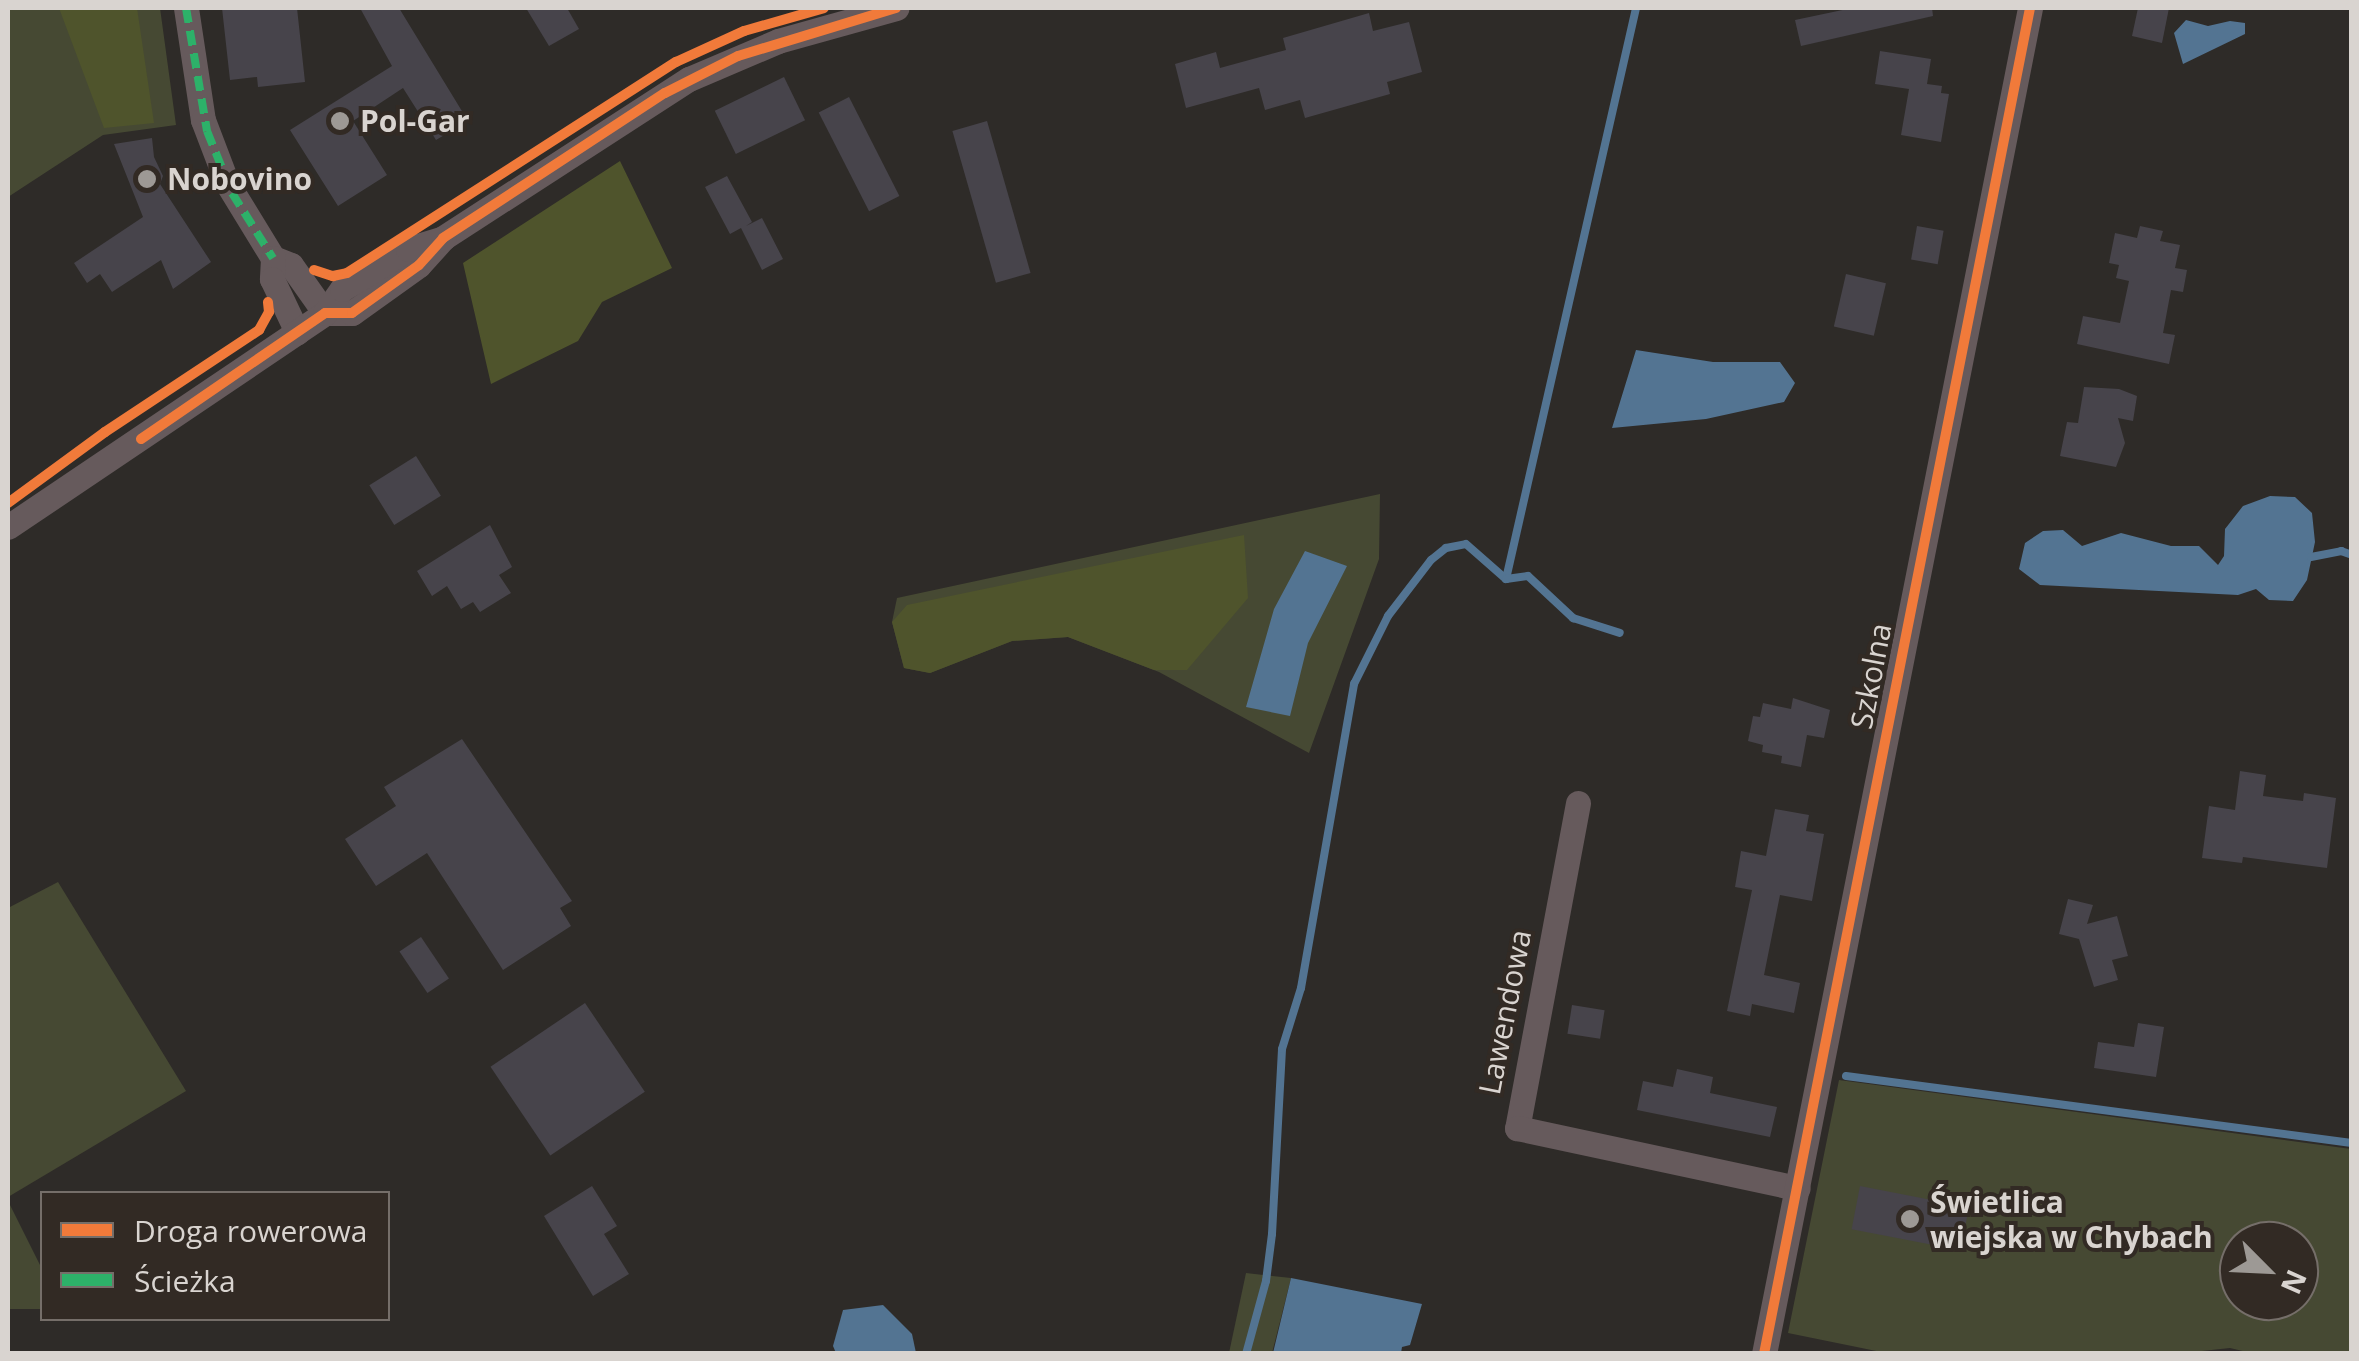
<!DOCTYPE html>
<html>
<head>
<meta charset="utf-8">
<style>
	body { margin:0 }
	#map { position:relative; width:2359px; height:1361px; overflow:hidden; background:#2e2b28; font-family:"Open Sans",sans-serif }
	div>[style] { position:absolute }
	.green>* { inset:0; background:#464933 }
	.forest>* { inset:0; background:#4f542c }
	.water>* { inset:0; background:#537492 }
	.stream>* { height:8px; margin:-4px; padding:0 4px; transform-origin:4px; border-radius:4px; background:#537492 }
	.building>* { inset:0; background:#47444b; transform-origin:0 0 }
	.minor>* { height:25px; margin:-12.5px; padding:0 12.5px; transform-origin:12.5px; border-radius:12.5px; background:#665a5c }
	.quiet>* { height:8px; margin-top:-4px; transform-origin:0; background:repeating-linear-gradient(90deg,#2db169 0 15px,transparent 0 23px) }
	.cycleway>* { height:10px; margin:-5px; padding:0 5px; transform-origin:5px; border-radius:5px; background:#f17a3a }
	.dots>* { width:28px; height:28px; translate:-50% -50%; box-sizing:border-box; border:5px solid #322a24; border-radius:50% }
	span { translate:-50% -50%; white-space:nowrap; text-align:center; line-height:1.15; -webkit-text-stroke:8px #322a24; paint-order:stroke }
	.poi-label { font-size:30px; color:#d9d4d0; font-weight:700 }
	.left { translate:0 -50%; text-align:left }
	.street-label { font-size:30px; color:#d9d4d0 }
	.frame { position:absolute; inset:0; border:10px solid #d9d4d0; pointer-events:none }
	.legend { position:absolute; left:40px; top:1191px; width:350px; height:130px; box-sizing:border-box; background:#322a24; border:2px solid #756e69; margin:0; padding:12px 18px; list-style:none; font-size:30px; color:#d9d4d0 }
	.legend li { display:flex; align-items:center; gap:20px; height:50px }
	.legend b { width:50px; border:2px solid #756e69 }
	.north { position:absolute; left:2219px; top:1221px; width:100px; height:100px; box-sizing:border-box; background:#322a24; border:2px solid #756e69; border-radius:50%; rotate:114deg; font-size:28px; font-weight:700; line-height:40px; text-align:center; color:#d9d4d0 }
	.north::after { content:''; display:block; margin:auto; width:35px; height:45px; background:#9d9995; clip-path:polygon(50% 0,100% 100%,50% 72%,0 100%) }
</style>
</head>
<body>
<div id="map">
	<div class="green">
		<div style="clip-path:polygon(8px 8px,160px 8px,176px 125px,103px 135px,8px 197px)"></div>
		<div style="clip-path:polygon(1380px 494px,1379px 559px,1309px 753px,1159px 672px,1068px 637px,1012px 641px,930px 673px,904px 668px,892px 622px,897px 598px)"></div>
		<div style="clip-path:polygon(58px 882px,186px 1091px,8px 1197px,8px 908px)"></div>
		<div style="clip-path:polygon(evenodd,1839px 1080px,2351px 1149px,2351px 1353px,2251px 1353px,2230px 1348px,2174px 1354px,1891px 1354px,1788px 1333px,1839px 1080px,2239px 1241px,2299px 1241px,2299px 1301px,2239px 1301px,2239px 1241px)"></div>
		<div style="clip-path:polygon(8px 1201px,42px 1269px,42px 1309px,8px 1309px)"></div>
		<div style="clip-path:polygon(1246px 1273px,1291px 1278px,1272px 1353px,1229px 1353px)"></div>
	</div>
	<div class="forest">
		<div style="clip-path:polygon(59px 8px,137px 8px,154px 123px,104px 128px)"></div>
		<div style="clip-path:polygon(620px 161px,672px 268px,602px 302px,578px 341px,491px 384px,463px 263px)"></div>
		<div style="clip-path:polygon(1244px 535px,1248px 598px,1187px 670px,1154px 670px,1068px 637px,1012px 641px,930px 673px,904px 668px,892px 622px,907px 605px)"></div>
	</div>
	<div class="water">
		<div style="clip-path:polygon(2186px 20px,2208px 26px,2230px 21px,2245px 23px,2245px 34px,2183px 64px,2174px 33px)"></div>
		<div style="clip-path:polygon(1636px 350px,1713px 362px,1780px 362px,1795px 383px,1784px 402px,1706px 419px,1612px 428px)"></div>
		<div style="clip-path:polygon(2270px 496px,2295px 497px,2312px 513px,2315px 542px,2307px 580px,2293px 601px,2269px 600px,2256px 589px,2238px 595px,2040px 585px,2019px 569px,2025px 543px,2043px 531px,2063px 530px,2082px 546px,2121px 533px,2171px 546px,2199px 546px,2218px 565px,2224px 556px,2225px 529px,2243px 506px)"></div>
		<div style="clip-path:polygon(1305px 551px,1347px 566px,1308px 643px,1290px 716px,1246px 707px,1274px 609px)"></div>
		<div style="clip-path:polygon(1291px 1278px,1422px 1304px,1410px 1345px,1402px 1347px,1401px 1353px,1273px 1353px)"></div>
		<div style="clip-path:polygon(883px 1305px,912px 1334px,916px 1353px,836px 1353px,833px 1346px,843px 1310px)"></div>
	</div>
	<div class="stream">
		<div style="left:2311px;top:557px;width:31px;rotate:-11deg"></div>
		<div style="left:2341px;top:551px;width:12px;rotate:20deg"></div>
		<div style="left:1506px;top:579px;width:586px;rotate:-77.17deg"></div>
		<div style="left:1846px;top:1076px;width:510px;rotate:7.54deg"></div>
		<div style="left:1246px;top:1354px;width:76px;rotate:-74.7deg"></div>
		<div style="left:1266px;top:1281px;width:47px;rotate:-82.7deg"></div>
		<div style="left:1272px;top:1234px;width:185px;rotate:-86.9deg"></div>
		<div style="left:1282px;top:1049px;width:64px;rotate:-72.7deg"></div>
		<div style="left:1301px;top:988px;width:309px;rotate:-80.1deg"></div>
		<div style="left:1354px;top:684px;width:76px;rotate:-63.4deg"></div>
		<div style="left:1388px;top:616px;width:71px;rotate:-52.5deg"></div>
		<div style="left:1431px;top:560px;width:19px;rotate:-39deg"></div>
		<div style="left:1446px;top:548px;width:20px;rotate:-11deg"></div>
		<div style="left:1466px;top:544px;width:53px;rotate:41.2deg"></div>
		<div style="left:1506px;top:579px;width:22px;rotate:-8deg"></div>
		<div style="left:1528px;top:576px;width:62px;rotate:43deg"></div>
		<div style="left:1573px;top:618px;width:49px;rotate:17.7deg"></div>
	</div>
	<div class="building">
		<div style="clip-path:polygon(222px 8px,297px 8px,305px 82px,258px 87px,257px 77px,230px 80px)"></div>
		<div style="clip-path:polygon(360px 8px,399px 8px,468px 121px,436px 140px,403px 88px,353px 121px,387px 175px,338px 206px,290px 130px,392px 66px)"></div>
		<div style="clip-path:polygon(526px 8px,567px 8px,579px 29px,549px 46px)"></div>
		<div style="clip-path:polygon(1852px 8px,1932px 8px,1933px 16px,1801px 46px,1795px 20px)"></div>
		<div style="clip-path:polygon(2138px 8px,2169px 8px,2162px 43px,2132px 36px)"></div>
		<div style="clip-path:polygon(1369px 13px,1373px 31px,1409px 22px,1422px 72px,1387px 82px,1390px 94px,1305px 118px,1300px 100px,1265px 110px,1259px 88px,1186px 108px,1175px 64px,1216px 52px,1220px 68px,1286px 50px,1283px 38px)"></div>
		<div style="clip-path:polygon(1880px 51px,1931px 59px,1927px 84px,1942px 86px,1941px 93px,1949px 94px,1941px 142px,1901px 135px,1909px 89px,1875px 84px)"></div>
		<div style="left:784px;top:77px;width:48px;height:77px;rotate:64deg"></div>
		<div style="left:849px;top:97px;width:111px;height:34px;rotate:63deg"></div>
		<div style="left:987px;top:121px;width:158px;height:36px;rotate:74deg"></div>
		<div style="clip-path:polygon(152px 138px,154px 157px,163px 176px,160px 184px,211px 262px,173px 289px,161px 260px,112px 292px,100px 274px,87px 283px,74px 263px,143px 217px,114px 144px)"></div>
		<div style="clip-path:polygon(727px 176px,752px 222px,746px 226px,762px 218px,783px 259px,762px 270px,741px 228px,730px 234px,705px 187px)"></div>
		<div style="left:1917px;top:226px;width:27px;height:34px;rotate:10deg"></div>
		<div style="clip-path:polygon(2140px 226px,2163px 231px,2160px 241px,2180px 245px,2175px 268px,2187px 270px,2183px 292px,2171px 290px,2163px 333px,2175px 335px,2169px 364px,2077px 344px,2083px 316px,2120px 323px,2129px 281px,2116px 278px,2119px 265px,2109px 263px,2115px 233px,2137px 238px)"></div>
		<div style="left:1846px;top:274px;width:41px;height:54px;rotate:13deg"></div>
		<div style="clip-path:polygon(2084px 387px,2119px 389px,2137px 396px,2133px 421px,2118px 418px,2125px 443px,2116px 467px,2060px 456px,2067px 422px,2078px 423px)"></div>
		<div style="left:416px;top:456px;width:47px;height:55px;rotate:58deg"></div>
		<div style="clip-path:polygon(490px 525px,512px 567px,499px 575px,511px 593px,480px 612px,473px 602px,461px 609px,447px 586px,432px 596px,417px 571px)"></div>
		<div style="clip-path:polygon(1793px 698px,1830px 710px,1824px 738px,1807px 735px,1801px 767px,1781px 763px,1782px 756px,1762px 752px,1763px 745px,1748px 741px,1753px 716px,1760px 717px,1763px 703px,1791px 709px)"></div>
		<div style="clip-path:polygon(462px 739px,572px 901px,560px 908px,571px 926px,503px 970px,427px 853px,376px 886px,345px 839px,396px 806px,384px 787px)"></div>
		<div style="clip-path:polygon(2240px 771px,2266px 775px,2263px 796px,2303px 801px,2304px 793px,2336px 798px,2327px 868px,2243px 857px,2242px 863px,2202px 858px,2209px 806px,2235px 810px)"></div>
		<div style="clip-path:polygon(1775px 809px,1809px 815px,1806px 831px,1824px 834px,1812px 901px,1780px 895px,1764px 975px,1800px 983px,1794px 1013px,1752px 1004px,1750px 1016px,1727px 1011px,1752px 890px,1735px 887px,1741px 851px,1766px 856px)"></div>
		<div style="clip-path:polygon(2068px 899px,2093px 905px,2087px 924px,2117px 916px,2128px 956px,2112px 960px,2118px 980px,2094px 987px,2079px 939px,2059px 934px)"></div>
		<div style="left:421px;top:937px;width:50px;height:26px;rotate:56deg"></div>
		<div style="left:585px;top:1003px;width:107px;height:114px;rotate:56deg"></div>
		<div style="left:1572px;top:1005px;width:33px;height:29px;rotate:9deg"></div>
		<div style="clip-path:polygon(2138px 1023px,2164px 1027px,2156px 1077px,2094px 1068px,2098px 1042px,2134px 1047px)"></div>
		<div style="clip-path:polygon(1677px 1069px,1713px 1077px,1710px 1093px,1777px 1107px,1770px 1137px,1637px 1110px,1643px 1081px,1673px 1087px)"></div>
		<div style="clip-path:polygon(592px 1186px,617px 1226px,604px 1234px,629px 1274px,593px 1296px,544px 1216px)"></div>
		<div style="left:1860px;top:1186px;width:111px;height:44px;rotate:11deg"></div>
	</div>
	<div class="minor">
		<div style="left:186px;top:8px;width:113px;rotate:81.4deg"></div>
		<div style="left:203px;top:120px;width:67px;rotate:69.1deg"></div>
		<div style="left:227px;top:183px;width:88px;rotate:58.5deg"></div>
		<div style="left:273px;top:258px;width:19px;rotate:21deg"></div>
		<div style="left:291px;top:265px;width:59px;rotate:54.7deg"></div>
		<div style="left:273px;top:258px;width:21px;rotate:93deg"></div>
		<div style="left:272px;top:279px;width:59px;rotate:64.7deg"></div>
		<div style="left:325px;top:313px;width:27px"></div>
		<div style="left:352px;top:313px;width:82px;rotate:-35.6deg"></div>
		<div style="left:419px;top:265px;width:36px;rotate:-48deg"></div>
		<div style="left:443px;top:238px;width:293px;rotate:-32.9deg"></div>
		<div style="left:689px;top:79px;width:97px;rotate:-23.1deg"></div>
		<div style="left:778px;top:41px;width:123px;rotate:-15.6deg"></div>
		<div style="left:8px;top:527px;width:382px;rotate:-34deg"></div>
		<div style="left:325px;top:313px;width:29px;rotate:-55deg"></div>
		<div style="left:342px;top:289px;width:77px;rotate:-31.2deg"></div>
		<div style="left:408px;top:249px;width:37px;rotate:-17deg"></div>
		<div style="left:1578px;top:803px;width:331px;rotate:100.6deg"></div>
		<div style="left:1517px;top:1128px;width:287px;rotate:12.1deg"></div>
		<div style="left:1764px;top:1354px;width:1372px;rotate:-78.82deg"></div>
	</div>
	<div class="quiet">
		<div style="left:186px;top:8px;width:125px;rotate:80.3deg"></div>
		<div style="left:207px;top:131px;width:67px;rotate:68deg"></div>
		<div style="left:232px;top:193px;width:77px;rotate:57.8deg"></div>
	</div>
	<div class="cycleway">
		<div style="left:314px;top:270px;width:20px;rotate:18deg"></div>
		<div style="left:333px;top:276px;width:14px;rotate:-12deg"></div>
		<div style="left:347px;top:273px;width:391px;rotate:-32.7deg"></div>
		<div style="left:676px;top:62px;width:75px;rotate:-24.5deg"></div>
		<div style="left:744px;top:31px;width:83px;rotate:-16deg"></div>
		<div style="left:141px;top:439px;width:223px;rotate:-34.4deg"></div>
		<div style="left:325px;top:313px;width:27px"></div>
		<div style="left:352px;top:313px;width:82px;rotate:-35.6deg"></div>
		<div style="left:419px;top:265px;width:36px;rotate:-48deg"></div>
		<div style="left:443px;top:238px;width:265px;rotate:-33.2deg"></div>
		<div style="left:665px;top:93px;width:82px;rotate:-26.9deg"></div>
		<div style="left:738px;top:56px;width:165px;rotate:-16.9deg"></div>
		<div style="left:8px;top:503px;width:120px;rotate:-36.2deg"></div>
		<div style="left:105px;top:432px;width:185px;rotate:-33.5deg"></div>
		<div style="left:259px;top:330px;width:21px;rotate:-61deg"></div>
		<div style="left:269px;top:312px;width:10px;rotate:-96deg"></div>
		<div style="left:1764px;top:1354px;width:1372px;rotate:-78.82deg"></div>
	</div>
	<div class="dots">
		<div style="left:340px;top:121px;background:#9d9995"></div>
		<div style="left:147px;top:179px;background:#9d9995"></div>
		<div style="left:1910px;top:1219px;background:#9d9995"></div>
	</div>
	<div class="poi-label">
		<span class="left" style="left:360px;top:121px">Pol-Gar</span>
		<span class="left" style="left:167px;top:179px">Nobovino</span>
		<span class="left" style="left:1930px;top:1219px">Świetlica<br>wiejska w Chybach</span>
	</div>
	<div class="street-label">
		<span style="left:1871px;top:676px;rotate:-79deg">Szkolna</span>
		<span style="left:1505px;top:1012px;rotate:-79deg">Lawendowa</span>
	</div>
	<div class="frame"></div>
	<ul class="legend">
	<li><b style="height:12px;background:#f17a3a"></b>Droga rowerowa</li>
	<li><b style="height:12px;background:#2db169"></b>Ścieżka</li>
	</ul>
	<div class="north">N</div>
</div>
</body>
</html>
